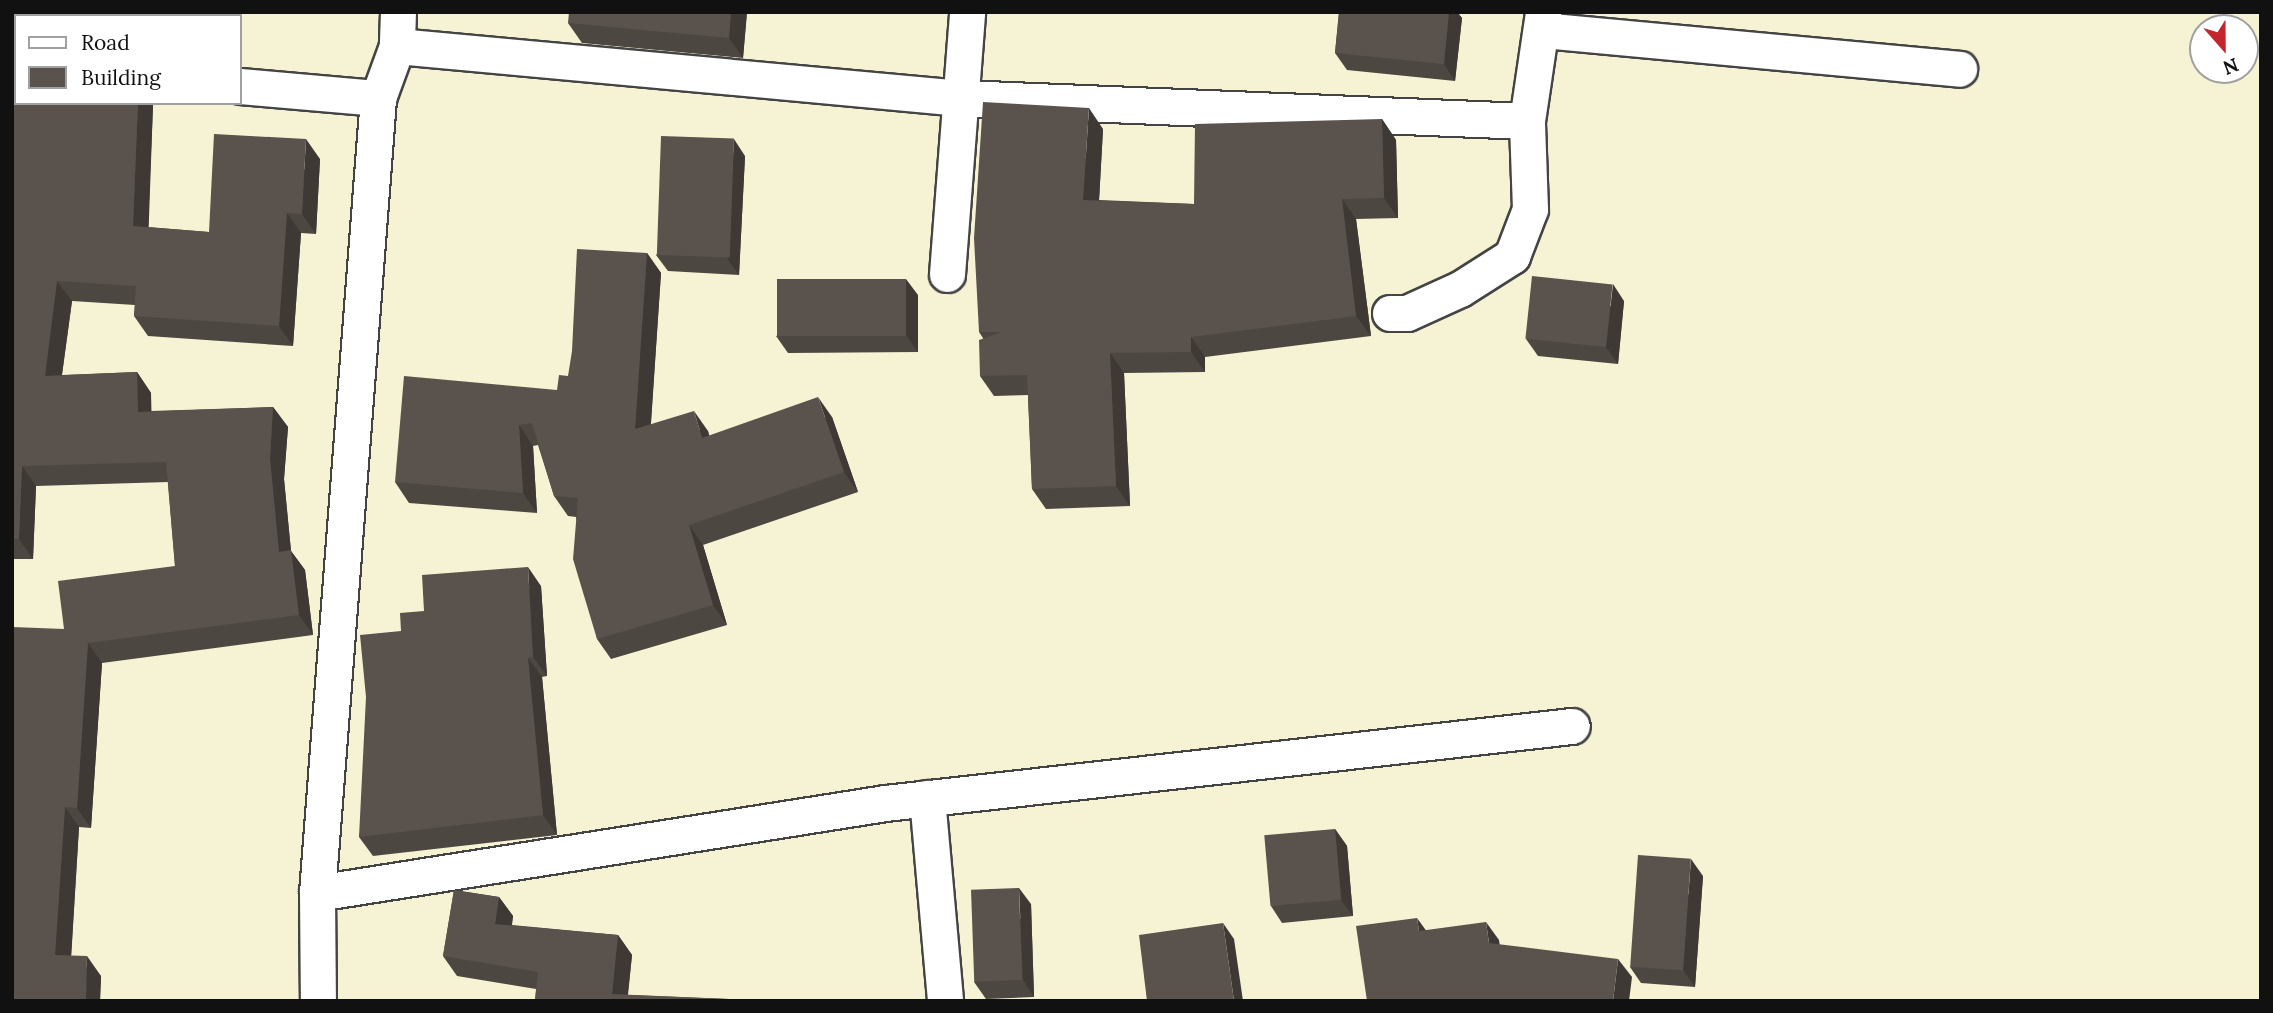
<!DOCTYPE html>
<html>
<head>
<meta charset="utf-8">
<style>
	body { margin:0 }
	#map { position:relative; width:2273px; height:1013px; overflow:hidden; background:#fffdf5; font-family:Lora,serif }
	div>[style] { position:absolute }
	.farmland>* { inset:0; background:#f6f3d4 }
	.roads { filter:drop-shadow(2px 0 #444) drop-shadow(-2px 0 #444) drop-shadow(0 2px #444) drop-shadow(0 -2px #444) }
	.street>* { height:35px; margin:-17.5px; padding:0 17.5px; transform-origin:17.5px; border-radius:17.5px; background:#fff }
	.wall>* { inset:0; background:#4d4742 }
	.shaded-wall>* { inset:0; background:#3f3936 }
	.building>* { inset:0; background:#5a524d; transform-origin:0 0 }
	span { translate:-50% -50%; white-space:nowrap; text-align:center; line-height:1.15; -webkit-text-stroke:7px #fff; paint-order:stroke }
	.frame { position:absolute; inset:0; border:14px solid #111; pointer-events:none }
	.legend { position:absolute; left:14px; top:14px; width:228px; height:91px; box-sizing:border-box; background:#fff; border:2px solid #a0a0a0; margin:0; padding:9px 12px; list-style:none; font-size:21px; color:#111 }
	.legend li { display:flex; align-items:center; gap:14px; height:35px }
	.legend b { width:35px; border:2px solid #a0a0a0 }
	.north { position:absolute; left:2189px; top:14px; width:70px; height:70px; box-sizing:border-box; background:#fff; border:2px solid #a0a0a0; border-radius:50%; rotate:159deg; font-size:19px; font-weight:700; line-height:28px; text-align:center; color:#111 }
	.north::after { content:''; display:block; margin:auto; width:24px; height:32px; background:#c4262e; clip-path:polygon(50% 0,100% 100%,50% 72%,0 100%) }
</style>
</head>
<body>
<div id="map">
	<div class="farmland">
		<div style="clip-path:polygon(evenodd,12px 12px,2261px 12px,2261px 1001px,12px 1001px,12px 12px,16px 16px,240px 16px,240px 103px,16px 103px,16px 16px,12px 12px,2203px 28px,2245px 28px,2245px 70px,2203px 70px,2203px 28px)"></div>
	</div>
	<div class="roads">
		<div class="street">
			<div style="left:398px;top:12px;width:34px;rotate:92deg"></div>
			<div style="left:397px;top:46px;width:55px;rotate:110.1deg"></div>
			<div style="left:378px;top:98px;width:797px;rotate:94.39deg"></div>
			<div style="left:317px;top:893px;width:575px;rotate:-9deg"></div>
			<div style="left:885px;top:803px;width:691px;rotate:-6.4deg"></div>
			<div style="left:1542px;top:30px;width:419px;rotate:5.3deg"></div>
			<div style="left:397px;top:46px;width:566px;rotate:5.27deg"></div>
			<div style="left:961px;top:98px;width:566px;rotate:2.33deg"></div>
			<div style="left:1527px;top:121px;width:110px;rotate:-81.6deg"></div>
			<div style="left:12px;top:53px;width:4px"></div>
			<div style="left:240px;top:86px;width:139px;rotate:5deg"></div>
			<div style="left:947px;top:274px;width:263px;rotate:-85.6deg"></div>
			<div style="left:1390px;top:313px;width:17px"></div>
			<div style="left:1407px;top:313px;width:58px;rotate:-24.4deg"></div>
			<div style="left:1460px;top:289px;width:62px;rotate:-32.4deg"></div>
			<div style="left:1512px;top:256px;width:50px;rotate:-69deg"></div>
			<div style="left:1530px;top:209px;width:88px;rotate:-92deg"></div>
			<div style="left:927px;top:798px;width:204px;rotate:84.9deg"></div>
			<div style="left:317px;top:893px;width:108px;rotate:89.5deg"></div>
		</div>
	</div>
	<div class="wall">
		<div style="clip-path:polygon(747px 12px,743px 58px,582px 43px,568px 23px)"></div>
		<div style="clip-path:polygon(1339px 12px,1457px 12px,1462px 18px,1455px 81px,1347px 70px,1335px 53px)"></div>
		<div style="clip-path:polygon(12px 80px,153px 105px,148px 227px,209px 232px,320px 159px,316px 234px,301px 233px,293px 346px,148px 336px,134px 316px,135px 305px,72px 301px,62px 375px,137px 372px,151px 393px,151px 411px,273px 407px,288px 427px,284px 479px,291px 551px,305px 570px,313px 635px,102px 663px,91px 828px,79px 827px,71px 956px,101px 976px,100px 1001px,12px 1001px,64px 629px,175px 566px,168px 482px,36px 486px,33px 559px,12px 559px)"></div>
		<div style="clip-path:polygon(1382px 119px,1396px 140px,1398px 218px,1356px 219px,1371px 336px,1205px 357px,1205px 372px,1124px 373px,1130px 506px,1046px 509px,1032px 489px,1028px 395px,994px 396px,980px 376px,983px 338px,979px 332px,1103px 129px,1099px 200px,1194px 204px)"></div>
		<div style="clip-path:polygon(745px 156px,739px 275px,668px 271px,656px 255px)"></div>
		<div style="clip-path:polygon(647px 253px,661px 273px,651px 424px,708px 431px,709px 436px,832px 417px,858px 492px,703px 545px,727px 625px,611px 659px,597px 639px,576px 517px,568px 516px,554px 496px,538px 445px,533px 446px,537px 513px,409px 503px,395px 482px,557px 390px,568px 376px)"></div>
		<div style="clip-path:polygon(918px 295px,918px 352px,788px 353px,776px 336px)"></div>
		<div style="clip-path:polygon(1624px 301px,1618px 364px,1538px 356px,1526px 339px)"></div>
		<div style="clip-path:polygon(541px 586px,547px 676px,542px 677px,557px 835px,373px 856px,359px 837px,401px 631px,424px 611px)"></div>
		<div style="clip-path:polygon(1335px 829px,1347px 846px,1353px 916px,1282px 923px,1271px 906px)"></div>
		<div style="clip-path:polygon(1703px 876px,1695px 987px,1641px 983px,1630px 967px)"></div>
		<div style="clip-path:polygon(454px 890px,499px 897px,513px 916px,512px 925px,618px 935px,632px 955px,628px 995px,729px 999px,730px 1001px,535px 1001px,536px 989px,457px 976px,443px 956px)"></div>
		<div style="clip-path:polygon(1031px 904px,1034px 997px,986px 999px,974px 982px)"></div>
	</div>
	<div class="shaded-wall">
		<div style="clip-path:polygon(731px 12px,747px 12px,743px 58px,729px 38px)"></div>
		<div style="clip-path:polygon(1449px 12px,1457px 12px,1462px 18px,1455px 81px,1444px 64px)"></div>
		<div style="clip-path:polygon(138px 103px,152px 103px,153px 105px,148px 246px,133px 226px)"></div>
		<div style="clip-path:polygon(1089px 108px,1103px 129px,1098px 220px,1083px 200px)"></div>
		<div style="clip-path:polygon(1382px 119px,1396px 140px,1398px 218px,1384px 198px)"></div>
		<div style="clip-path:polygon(306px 139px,320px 159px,316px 234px,302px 214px)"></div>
		<div style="clip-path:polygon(734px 139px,745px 156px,739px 275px,727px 258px)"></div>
		<div style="clip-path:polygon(1342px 199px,1356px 219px,1371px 336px,1356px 316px)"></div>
		<div style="clip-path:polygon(287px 213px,301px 233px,293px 346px,279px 326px)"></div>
		<div style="clip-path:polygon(647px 253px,661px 273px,649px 449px,635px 429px)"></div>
		<div style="clip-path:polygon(906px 279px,918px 295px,918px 352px,906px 335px)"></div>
		<div style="clip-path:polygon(57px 281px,72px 301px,59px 396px,45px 376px)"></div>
		<div style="clip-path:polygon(1613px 284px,1624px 301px,1618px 364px,1606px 347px)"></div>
		<div style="clip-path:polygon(1191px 337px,1205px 357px,1205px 372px,1191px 352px)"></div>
		<div style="clip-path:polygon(1110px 353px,1124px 373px,1130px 506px,1116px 486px)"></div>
		<div style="clip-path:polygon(137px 372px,151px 393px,152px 432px,138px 412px)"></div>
		<div style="clip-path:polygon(818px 397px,832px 417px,858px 492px,844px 472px)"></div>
		<div style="clip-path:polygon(273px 407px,288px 427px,284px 479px,291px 551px,305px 570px,313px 635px,299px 615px,279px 552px,270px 459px)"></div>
		<div style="clip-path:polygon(694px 411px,708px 431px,716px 458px,702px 438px)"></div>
		<div style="clip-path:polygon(519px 425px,533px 446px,537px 513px,523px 493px)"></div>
		<div style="clip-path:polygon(22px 466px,36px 486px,33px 559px,19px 539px)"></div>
		<div style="clip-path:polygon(689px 525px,703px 545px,727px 625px,713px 605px)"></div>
		<div style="clip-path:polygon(528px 567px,541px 586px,547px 676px,533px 657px)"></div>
		<div style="clip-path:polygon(88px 643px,102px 663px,91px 828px,77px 808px)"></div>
		<div style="clip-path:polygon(528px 658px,542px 677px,557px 835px,543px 815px)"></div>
		<div style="clip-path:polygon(65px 807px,79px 827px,70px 976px,55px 955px)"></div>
		<div style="clip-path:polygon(1335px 829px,1347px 846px,1353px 916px,1341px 900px)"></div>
		<div style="clip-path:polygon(1691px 859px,1703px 876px,1695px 987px,1683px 970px)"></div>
		<div style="clip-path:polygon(1019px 888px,1031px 904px,1034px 997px,1023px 980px)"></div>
		<div style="clip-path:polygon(499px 897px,513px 916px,509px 943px,495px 924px)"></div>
		<div style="clip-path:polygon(1417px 918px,1430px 936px,1419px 931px)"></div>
		<div style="clip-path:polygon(1486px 922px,1499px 940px,1502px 961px,1489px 943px)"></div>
		<div style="clip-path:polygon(1223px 923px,1234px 939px,1243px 1001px,1234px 1001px)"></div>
		<div style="clip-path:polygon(618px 935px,632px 955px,627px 1001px,612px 994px)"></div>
		<div style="clip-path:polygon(87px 956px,101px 976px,100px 1001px,86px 1001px)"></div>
		<div style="clip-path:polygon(1618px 959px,1632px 977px,1629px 1001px,1613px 1001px)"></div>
	</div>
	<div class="building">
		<div style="clip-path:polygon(569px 12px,731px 12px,729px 38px,568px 23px)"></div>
		<div style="clip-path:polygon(1339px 12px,1449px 12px,1444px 64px,1335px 53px)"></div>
		<div style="clip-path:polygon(12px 80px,16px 80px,16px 103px,138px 103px,133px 226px,209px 232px,214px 134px,306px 139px,302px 214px,287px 213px,279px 326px,134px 316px,136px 286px,57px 281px,45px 376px,137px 372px,138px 412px,273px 407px,270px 459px,279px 552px,291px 550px,299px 615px,88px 643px,77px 808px,65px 807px,55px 955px,87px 956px,86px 1001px,12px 1001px,12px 627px,64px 629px,58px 581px,175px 566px,166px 462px,22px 466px,19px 539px,12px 539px)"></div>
		<div style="clip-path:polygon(983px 102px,1089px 108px,1083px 200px,1194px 204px,1195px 124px,1382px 119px,1384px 198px,1342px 199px,1356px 316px,1191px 337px,1191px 352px,1110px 353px,1116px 486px,1032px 489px,1027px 375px,980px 376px,979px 340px,1002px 332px,979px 332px,974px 238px)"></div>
		<div style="left:661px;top:136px;width:73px;height:119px;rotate:2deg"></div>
		<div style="clip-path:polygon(577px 249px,647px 253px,635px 429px,694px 411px,702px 438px,818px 397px,844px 472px,689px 525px,713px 605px,597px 639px,573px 559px,578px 498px,554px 496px,532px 423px,519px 425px,523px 493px,395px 482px,404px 376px,557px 390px,559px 375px,568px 376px,572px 351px)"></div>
		<div style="left:1532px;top:276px;width:81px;height:63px;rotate:6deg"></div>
		<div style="left:777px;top:279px;width:129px;height:57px"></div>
		<div style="clip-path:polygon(528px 567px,533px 657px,528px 658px,543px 815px,359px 837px,366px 697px,360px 635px,401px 631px,400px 613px,424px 611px,422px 575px)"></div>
		<div style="left:1335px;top:829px;width:71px;height:71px;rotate:85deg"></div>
		<div style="left:1638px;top:855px;width:53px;height:112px;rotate:4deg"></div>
		<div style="left:1019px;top:888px;width:92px;height:48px;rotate:88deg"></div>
		<div style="clip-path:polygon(454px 890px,499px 897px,495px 924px,618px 935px,612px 994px,729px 999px,729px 1001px,535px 1001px,538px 972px,443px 956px)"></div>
		<div style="clip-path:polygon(1417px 918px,1419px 931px,1486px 922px,1489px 943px,1618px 959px,1613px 1001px,1577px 1001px,1564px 999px,1564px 1001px,1367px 1001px,1356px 926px)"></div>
		<div style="clip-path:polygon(1223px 923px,1234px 1001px,1147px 1001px,1139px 935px)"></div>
	</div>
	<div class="frame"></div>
	<ul class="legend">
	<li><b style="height:9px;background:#fff"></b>Road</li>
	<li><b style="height:19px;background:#5a524d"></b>Building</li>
	</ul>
	<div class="north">N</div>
</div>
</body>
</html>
